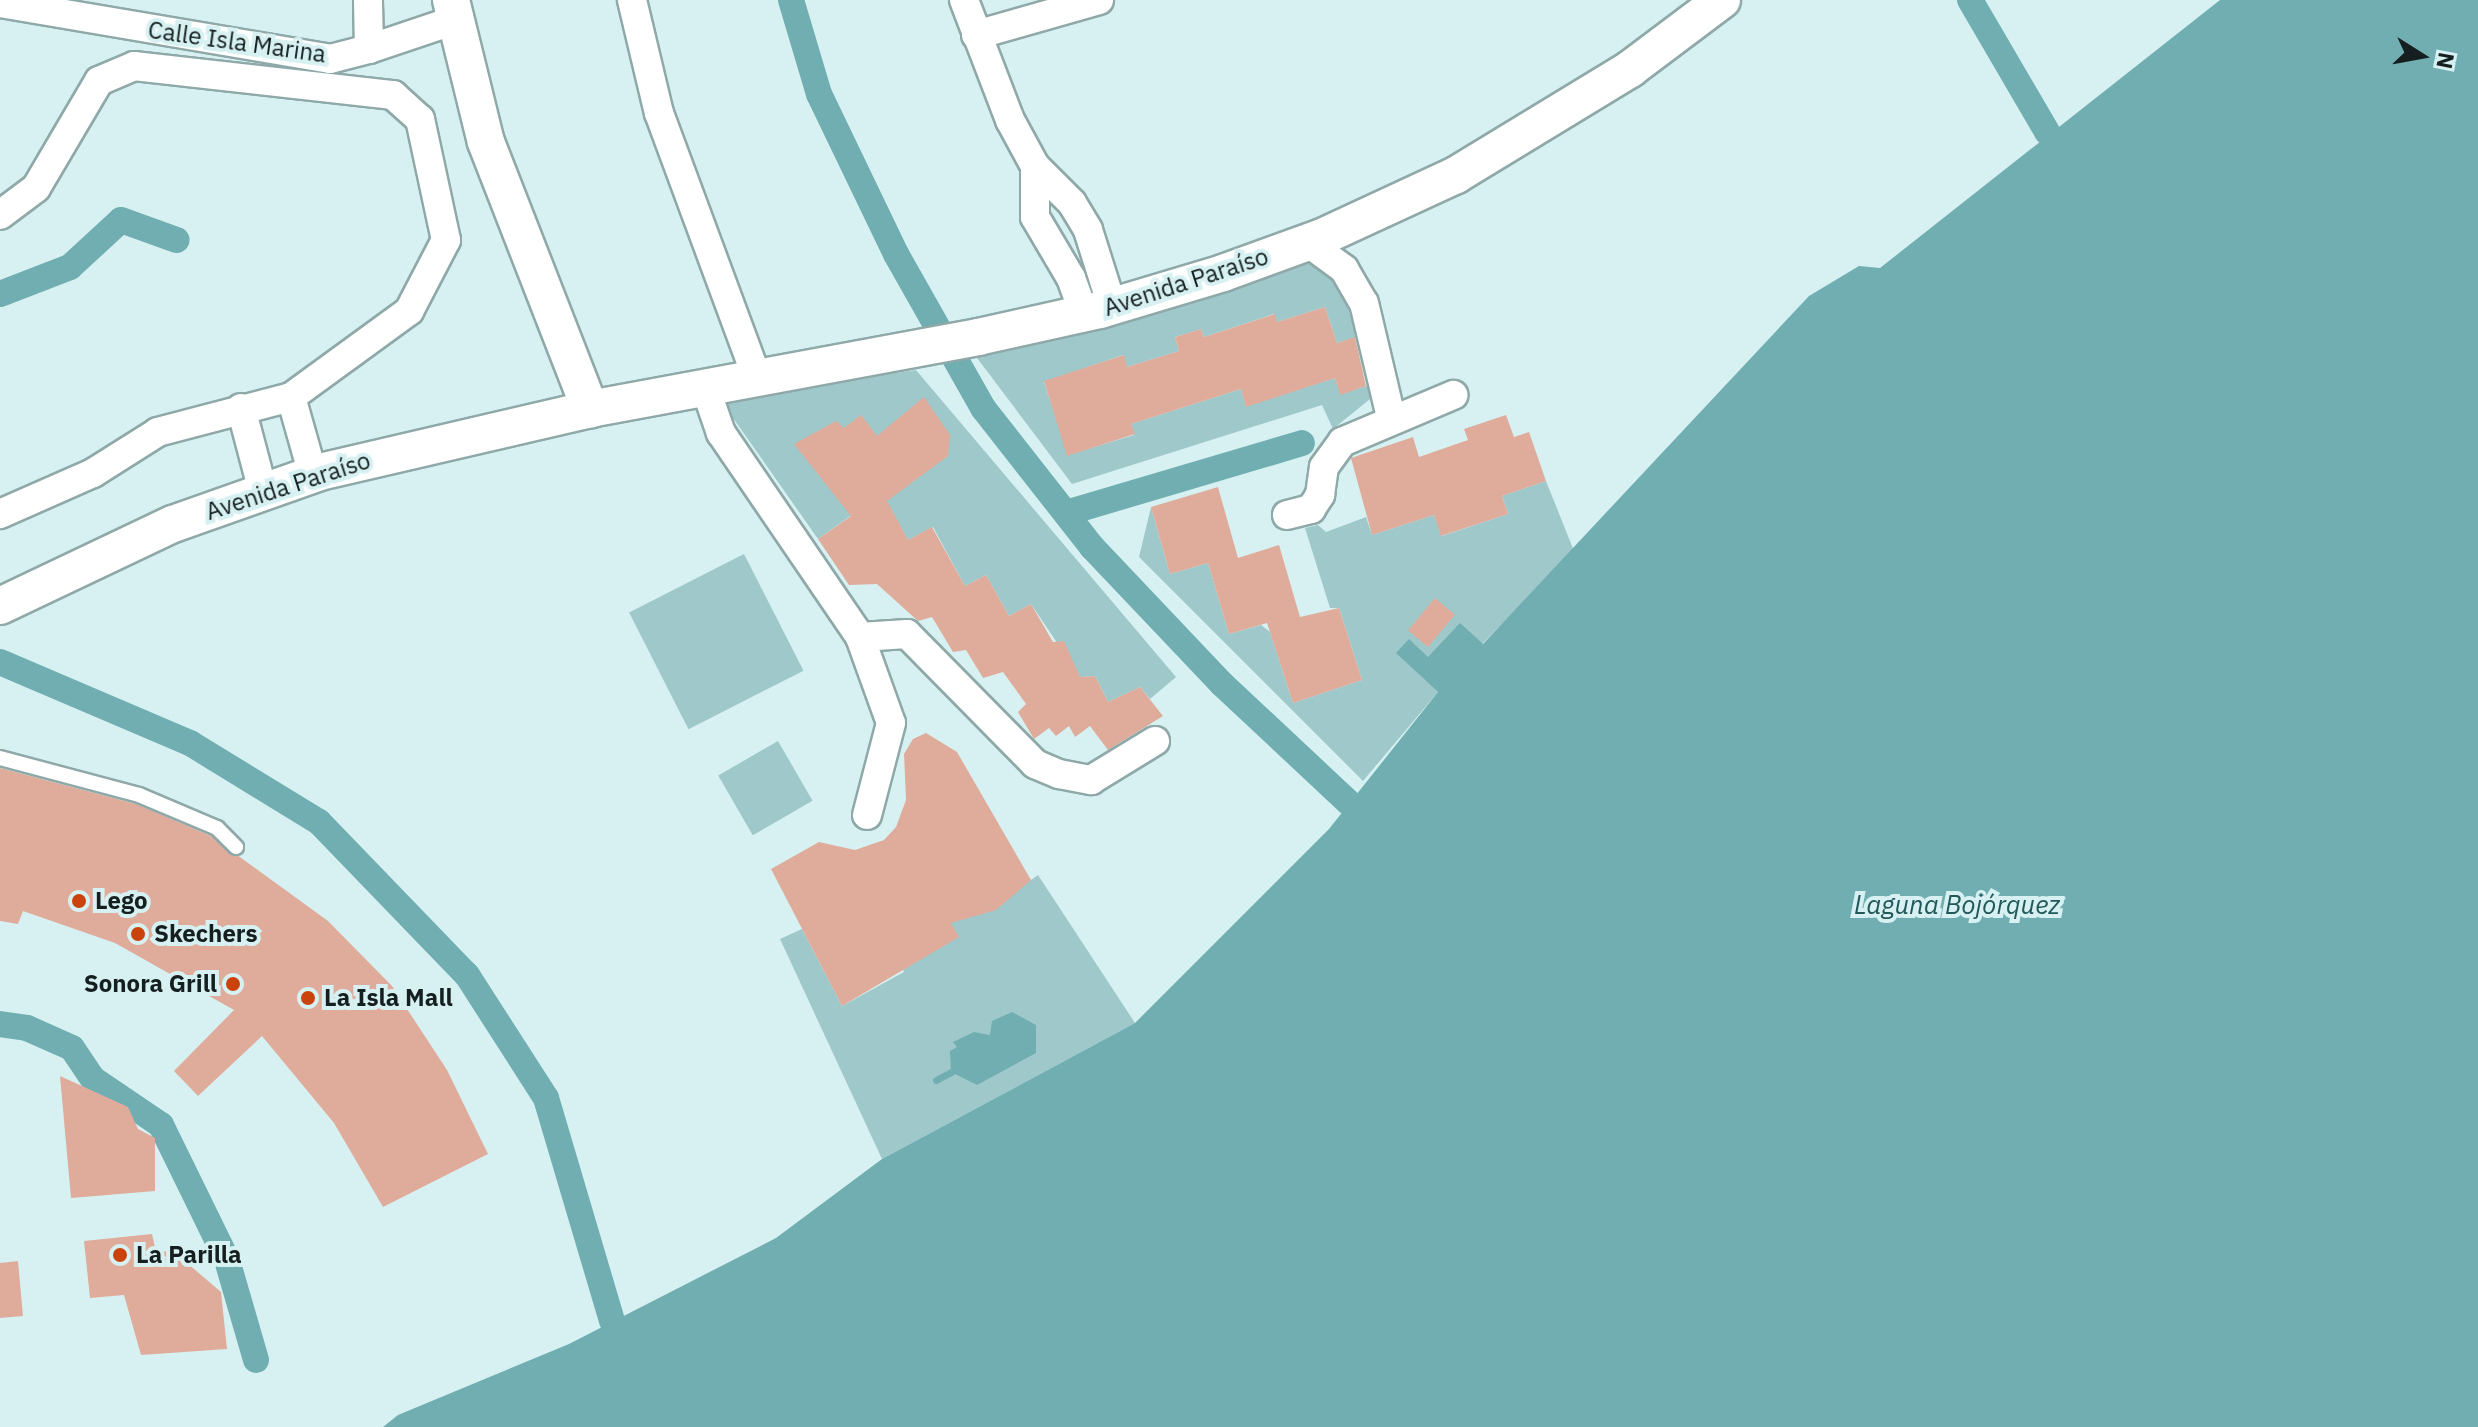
<!DOCTYPE html>
<html>
<head>
<meta charset="utf-8">
<style>
	body { margin:0 }
	#map { position:relative; width:2478px; height:1427px; overflow:hidden; background:#d7f1f2; font-family:"IBM Plex Sans",sans-serif }
	div>[style] { position:absolute }
	.green>* { inset:0; background:#9fc8ca; transform-origin:0 0 }
	.water>* { inset:0; background:#70aeb1 }
	.stream>* { height:7px; margin:-3.5px; padding:0 3.5px; transform-origin:3.5px; border-radius:3.5px; background:#70aeb1 }
	.canal>* { height:26px; margin:-13px; padding:0 13px; transform-origin:13px; border-radius:13px; background:#70aeb1 }
	.building>* { inset:0; background:#dfac9c; transform-origin:0 0 }
	.roads { filter:drop-shadow(2px 0 #8fa8a8) drop-shadow(-2px 0 #8fa8a8) drop-shadow(0 2px #8fa8a8) drop-shadow(0 -2px #8fa8a8) }
	.service>* { height:14px; margin:-7px; padding:0 7px; transform-origin:7px; border-radius:7px; background:#fff }
	.minor>* { height:28px; margin:-14px; padding:0 14px; transform-origin:14px; border-radius:14px; background:#fff }
	.tertiary>* { height:36px; margin:-18px; padding:0 18px; transform-origin:18px; border-radius:18px; background:#fff }
	.dots>* { width:22px; height:22px; translate:-50% -50%; box-sizing:border-box; border:4px solid #d7f1f2; border-radius:50% }
	span { translate:-50% -50%; white-space:nowrap; text-align:center; line-height:1.15; -webkit-text-stroke:8px #d7f1f2; paint-order:stroke }
	.street-label { font-size:24px; color:#151f1f }
	.poi-label { font-size:24px; color:#151f1f; font-weight:700 }
	.left { translate:0 -50%; text-align:left }
	.right { translate:-100% -50%; text-align:right }
	.water-label { font-size:26px; color:#22585a; font-style:italic }
	.north { position:absolute; left:2382px; top:16px; width:80px; height:80px; -webkit-text-stroke:6px #d7f1f2; paint-order:stroke; rotate:101deg; font-size:22px; font-weight:700; line-height:32px; text-align:center; color:#151f1f }
	.north::after { content:''; display:block; margin:auto; width:28px; height:36px; background:#151f1f; clip-path:polygon(50% 0,100% 100%,50% 72%,0 100%) }
</style>
</head>
<body>
<div id="map">
	<div class="green">
		<div style="clip-path:polygon(1297px 258px,1321px 265px,1339px 280px,1357px 337px,1337px 343px,1325px 307px,1277px 322px,1274px 314px,1204px 337px,1201px 329px,1175px 337px,1179px 351px,1127px 367px,1123px 355px,1044px 382px,1068px 455px,1134px 435px,1131px 424px,1241px 389px,1246px 406px,1335px 378px,1340px 394px,1373px 384px,1375px 395px,1333px 429px,1322px 405px,1072px 484px,971px 350px)"></div>
		<div style="clip-path:polygon(916px 370px,1176px 677px,1150px 699px,1140px 687px,1108px 702px,1095px 676px,1080px 677px,1031px 604px,1009px 616px,986px 575px,965px 586px,933px 527px,908px 540px,889px 506px,877px 497px,818px 539px,719px 398px)"></div>
		<div style="clip-path:polygon(1546px 481px,1574px 551px,1482px 644px,1428px 657px,1397px 653px,1438px 692px,1363px 781px,1139px 557px,1151px 507px,1170px 574px,1208px 563px,1229px 634px,1261px 625px,1270px 632px,1293px 703px,1362px 680px,1339px 608px,1330px 608px,1305px 528px,1318px 525px,1326px 532px,1366px 517px,1372px 535px,1434px 515px,1442px 536px,1508px 514px,1502px 496px)"></div>
		<div style="left:744px;top:554px;width:131px;height:129px;rotate:63deg"></div>
		<div style="left:778px;top:741px;width:69px;height:69px;rotate:60deg"></div>
		<div style="clip-path:polygon(1038px 875px,1135px 1023px,882px 1159px,780px 939px,802px 929px,842px 1006px,904px 972px,854px 877px,1031px 880px)"></div>
	</div>
	<div class="water">
		<div style="clip-path:polygon(2220px 0,2478px 0,2478px 1427px,383px 1427px,398px 1415px,569px 1344px,776px 1238px,882px 1159px,1135px 1023px,1329px 829px,1438px 692px,1396px 653px,1409px 639px,1428px 657px,1460px 623px,1483px 644px,1809px 296px,1859px 266px,1880px 268px)"></div>
		<div style="clip-path:polygon(1012px 1012px,1036px 1025px,1036px 1053px,977px 1085px,951px 1072px,950px 1051px,957px 1047px,953px 1042px,974px 1032px,990px 1035px,992px 1021px)"></div>
	</div>
	<div class="stream">
		<div style="left:936px;top:1080px;width:17px;rotate:-28deg"></div>
	</div>
	<div class="canal">
		<div style="left:791px;top:0;width:98px;rotate:73.4deg"></div>
		<div style="left:819px;top:94px;width:178px;rotate:64.3deg"></div>
		<div style="left:896px;top:254px;width:177px;rotate:60.5deg"></div>
		<div style="left:983px;top:408px;width:177px;rotate:51.9deg"></div>
		<div style="left:1092px;top:547px;width:189px;rotate:46.5deg"></div>
		<div style="left:1222px;top:684px;width:173px;rotate:43.1deg"></div>
		<div style="left:1970px;top:0;width:153px;rotate:59.7deg"></div>
		<div style="left:0;top:294px;width:75px;rotate:-21.1deg"></div>
		<div style="left:70px;top:267px;width:69px;rotate:-42.7deg"></div>
		<div style="left:121px;top:220px;width:59px;rotate:19.7deg"></div>
		<div style="left:1066px;top:513px;width:246px;rotate:-16.5deg"></div>
		<div style="left:0;top:662px;width:207px;rotate:23.1deg"></div>
		<div style="left:190px;top:743px;width:151px;rotate:31.5deg"></div>
		<div style="left:319px;top:822px;width:213px;rotate:46deg"></div>
		<div style="left:467px;top:975px;width:146px;rotate:57.3deg"></div>
		<div style="left:546px;top:1098px;width:233px;rotate:73.5deg"></div>
		<div style="left:0;top:1024px;width:27px;rotate:8deg"></div>
		<div style="left:27px;top:1028px;width:49px;rotate:24deg"></div>
		<div style="left:72px;top:1048px;width:37px;rotate:56deg"></div>
		<div style="left:93px;top:1079px;width:82px;rotate:34.1deg"></div>
		<div style="left:161px;top:1125px;width:150px;rotate:63.9deg"></div>
		<div style="left:227px;top:1260px;width:104px;rotate:73.8deg"></div>
	</div>
	<div class="building">
		<div style="clip-path:polygon(1325px 307px,1337px 343px,1355px 337px,1366px 386px,1340px 395px,1335px 378px,1246px 407px,1241px 389px,1131px 424px,1135px 434px,1067px 456px,1044px 381px,1124px 355px,1127px 367px,1179px 351px,1175px 337px,1201px 329px,1204px 337px,1275px 314px,1277px 322px)"></div>
		<div style="clip-path:polygon(924px 397px,950px 435px,948px 456px,887px 501px,908px 540px,932px 527px,965px 586px,986px 575px,1009px 616px,1031px 604px,1053px 642px,1064px 641px,1080px 677px,1095px 676px,1108px 702px,1140px 687px,1163px 716px,1108px 750px,1090px 726px,1075px 737px,1069px 726px,1056px 736px,1049px 728px,1034px 739px,1018px 712px,1026px 704px,1003px 672px,983px 678px,966px 650px,953px 652px,932px 617px,918px 621px,877px 584px,849px 585px,818px 539px,851px 516px,794px 444px,836px 421px,844px 428px,861px 415px,877px 436px)"></div>
		<div style="clip-path:polygon(1506px 415px,1514px 437px,1529px 432px,1546px 481px,1502px 496px,1508px 514px,1441px 536px,1434px 515px,1372px 535px,1351px 458px,1413px 437px,1419px 457px,1468px 440px,1464px 429px)"></div>
		<div style="clip-path:polygon(1218px 487px,1238px 558px,1279px 545px,1300px 617px,1339px 608px,1362px 680px,1293px 703px,1267px 623px,1229px 634px,1208px 563px,1170px 574px,1151px 507px)"></div>
		<div style="left:1435px;top:598px;width:26px;height:42px;rotate:40deg"></div>
		<div style="clip-path:polygon(926px 733px,957px 752px,1031px 880px,996px 910px,951px 923px,959px 937px,842px 1006px,771px 869px,819px 842px,855px 850px,884px 840px,896px 827px,906px 800px,904px 754px,913px 739px)"></div>
		<div style="clip-path:polygon(0 768px,136px 804px,211px 836px,328px 921px,392px 986px,447px 1070px,488px 1154px,383px 1207px,334px 1123px,262px 1036px,198px 1096px,174px 1071px,234px 1010px,115px 943px,23px 911px,18px 924px,0 921px)"></div>
		<div style="clip-path:polygon(60px 1076px,128px 1107px,138px 1129px,155px 1138px,155px 1191px,71px 1198px)"></div>
		<div style="clip-path:polygon(152px 1234px,156px 1252px,173px 1251px,221px 1292px,227px 1349px,141px 1355px,124px 1295px,90px 1298px,84px 1241px)"></div>
		<div style="clip-path:polygon(18px 1261px,23px 1316px,0 1318px,0 1263px)"></div>
	</div>
	<div class="roads">
		<div class="service">
			<div style="left:0;top:758px;width:144px;rotate:14.9deg"></div>
			<div style="left:139px;top:795px;width:85px;rotate:22.9deg"></div>
			<div style="left:217px;top:828px;width:27px;rotate:45deg"></div>
		</div>
		<div class="minor">
			<div style="left:632px;top:0;width:116px;rotate:76.6deg"></div>
			<div style="left:659px;top:113px;width:283px;rotate:69.7deg"></div>
			<div style="left:964px;top:0;width:129px;rotate:69deg"></div>
			<div style="left:1010px;top:120px;width:52px;rotate:61.5deg"></div>
			<div style="left:1035px;top:166px;width:52px;rotate:45deg"></div>
			<div style="left:1072px;top:203px;width:31px;rotate:59deg"></div>
			<div style="left:1088px;top:230px;width:80px;rotate:72.5deg"></div>
			<div style="left:0;top:3px;width:335px;rotate:9.6deg"></div>
			<div style="left:330px;top:59px;width:40px;rotate:-14.4deg"></div>
			<div style="left:369px;top:49px;width:49px;rotate:-91.2deg"></div>
			<div style="left:976px;top:35px;width:128px;rotate:-15.9deg"></div>
			<div style="left:369px;top:49px;width:91px;rotate:-18.6deg"></div>
			<div style="left:1035px;top:166px;width:51px;rotate:90deg"></div>
			<div style="left:1035px;top:217px;width:71px;rotate:59.5deg"></div>
			<div style="left:1071px;top:278px;width:38px;rotate:70deg"></div>
			<div style="left:0;top:215px;width:45px;rotate:-36.9deg"></div>
			<div style="left:36px;top:188px;width:124px;rotate:-59.5deg"></div>
			<div style="left:99px;top:81px;width:38px;rotate:-23deg"></div>
			<div style="left:134px;top:66px;width:261px;rotate:6.4deg"></div>
			<div style="left:393px;top:95px;width:36px;rotate:42deg"></div>
			<div style="left:420px;top:119px;width:124px;rotate:77.9deg"></div>
			<div style="left:446px;top:240px;width:80px;rotate:117.5deg"></div>
			<div style="left:409px;top:311px;width:146px;rotate:143.9deg"></div>
			<div style="left:291px;top:397px;width:138px;rotate:165.3deg"></div>
			<div style="left:158px;top:432px;width:77px;rotate:147.8deg"></div>
			<div style="left:93px;top:473px;width:102px;rotate:156.2deg"></div>
			<div style="left:1307px;top:242px;width:46px;rotate:36.1deg"></div>
			<div style="left:1344px;top:269px;width:39px;rotate:60deg"></div>
			<div style="left:1364px;top:303px;width:117px;rotate:76.7deg"></div>
			<div style="left:705px;top:387px;width:49px;rotate:70.8deg"></div>
			<div style="left:721px;top:433px;width:247px;rotate:55.7deg"></div>
			<div style="left:860px;top:637px;width:91px;rotate:70.2deg"></div>
			<div style="left:891px;top:723px;width:95px;rotate:104.6deg"></div>
			<div style="left:291px;top:397px;width:81px;rotate:74.2deg"></div>
			<div style="left:241px;top:408px;width:86px;rotate:75.2deg"></div>
			<div style="left:1287px;top:515px;width:25px;rotate:-14deg"></div>
			<div style="left:1311px;top:509px;width:17px;rotate:-57deg"></div>
			<div style="left:1320px;top:495px;width:28px;rotate:-82deg"></div>
			<div style="left:1324px;top:467px;width:31px;rotate:-54deg"></div>
			<div style="left:1342px;top:442px;width:121px;rotate:-22.9deg"></div>
			<div style="left:860px;top:637px;width:47px;rotate:-3.7deg"></div>
			<div style="left:907px;top:634px;width:182px;rotate:45.4deg"></div>
			<div style="left:1035px;top:764px;width:26px;rotate:23deg"></div>
			<div style="left:1059px;top:774px;width:33px;rotate:11deg"></div>
			<div style="left:1091px;top:780px;width:75px;rotate:-31.4deg"></div>
		</div>
		<div class="tertiary">
			<div style="left:451px;top:0;width:146px;rotate:76.2deg"></div>
			<div style="left:486px;top:142px;width:287px;rotate:68.7deg"></div>
			<div style="left:0;top:606px;width:191px;rotate:-25.4deg"></div>
			<div style="left:173px;top:524px;width:156px;rotate:-19.5deg"></div>
			<div style="left:320px;top:472px;width:277px;rotate:-13.1deg"></div>
			<div style="left:590px;top:409px;width:395px;rotate:-10.5deg"></div>
			<div style="left:978px;top:337px;width:125px;rotate:-12.5deg"></div>
			<div style="left:1100px;top:310px;width:128px;rotate:-16.7deg"></div>
			<div style="left:1223px;top:273px;width:105px;rotate:-20deg"></div>
			<div style="left:1322px;top:237px;width:148px;rotate:-24.8deg"></div>
			<div style="left:1456px;top:175px;width:204px;rotate:-31.3deg"></div>
			<div style="left:1630px;top:69px;width:115px;rotate:-36.9deg"></div>
		</div>
	</div>
	<div class="dots">
		<div style="left:79px;top:901px;background:#ca430d"></div>
		<div style="left:138px;top:934px;background:#ca430d"></div>
		<div style="left:233px;top:984px;background:#ca430d"></div>
		<div style="left:308px;top:998px;background:#ca430d"></div>
		<div style="left:120px;top:1255px;background:#ca430d"></div>
	</div>
	<div class="street-label">
		<span style="left:237px;top:42px;rotate:8deg">Calle Isla Marina</span>
		<span style="left:1186px;top:282px;rotate:-18deg">Avenida Paraíso</span>
		<span style="left:288px;top:486px;rotate:-18deg">Avenida Paraíso</span>
	</div>
	<div class="poi-label">
		<span class="left" style="left:95px;top:901px">Lego</span>
		<span class="left" style="left:154px;top:934px">Skechers</span>
		<span class="right" style="left:217px;top:984px">Sonora Grill</span>
		<span class="left" style="left:324px;top:998px">La Isla Mall</span>
		<span class="left" style="left:136px;top:1255px">La Parilla</span>
	</div>
	<div class="water-label">
		<span style="left:1957px;top:905px">Laguna Bojórquez</span>
	</div>
	<div class="north">N</div>
</div>
</body>
</html>
